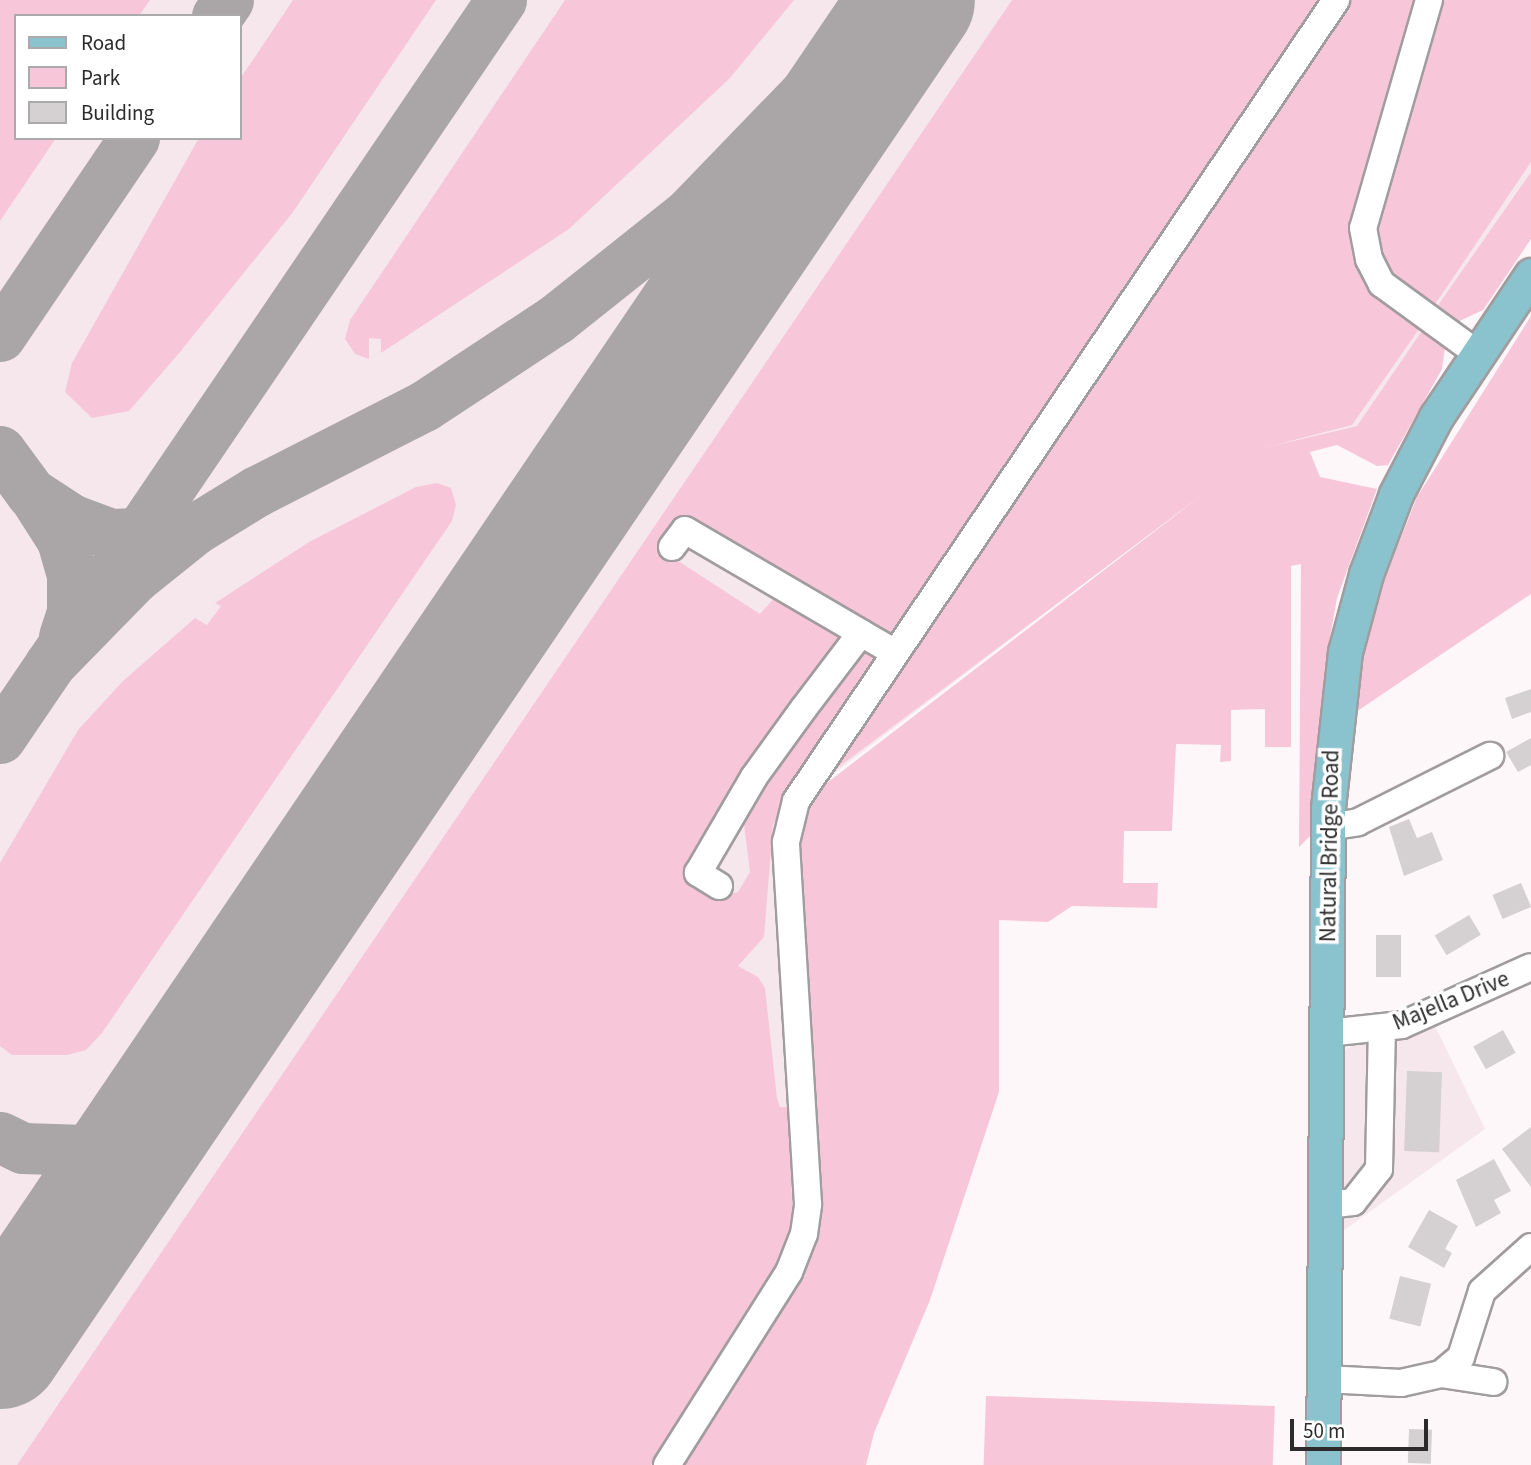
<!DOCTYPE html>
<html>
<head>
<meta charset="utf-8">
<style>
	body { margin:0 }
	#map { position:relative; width:1531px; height:1465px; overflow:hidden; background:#fdf7f9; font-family:"Source Sans 3",sans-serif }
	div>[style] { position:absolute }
	.built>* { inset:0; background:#f5e7ec }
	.green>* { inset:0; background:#f7c7d9; transform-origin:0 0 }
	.taxiway>* { height:51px; margin:-25.5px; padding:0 25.5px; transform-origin:25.5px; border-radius:25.5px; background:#aaa5a6 }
	.runway>* { height:124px; margin:-62px; padding:0 62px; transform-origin:62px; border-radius:62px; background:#aaa5a6 }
	.building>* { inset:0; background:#d5d0d1; transform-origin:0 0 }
	.roads { filter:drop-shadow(2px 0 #a19c9d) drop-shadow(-2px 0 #a19c9d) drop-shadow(0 2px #a19c9d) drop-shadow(0 -2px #a19c9d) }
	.minor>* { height:26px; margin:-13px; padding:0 13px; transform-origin:13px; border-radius:13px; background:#fff }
	.major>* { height:33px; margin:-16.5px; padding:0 16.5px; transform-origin:16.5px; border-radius:16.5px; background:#8ac3ce }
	span { translate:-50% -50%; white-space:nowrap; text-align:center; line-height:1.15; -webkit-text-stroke:7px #fff; paint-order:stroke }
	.street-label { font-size:23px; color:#2c2a2b }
	.legend { position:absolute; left:14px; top:14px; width:228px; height:126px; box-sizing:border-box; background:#fff; border:2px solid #abaaaa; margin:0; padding:9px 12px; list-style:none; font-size:21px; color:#2c2a2b }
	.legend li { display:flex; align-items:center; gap:14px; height:35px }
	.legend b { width:35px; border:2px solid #abaaaa }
	.scale { position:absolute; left:1290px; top:1419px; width:138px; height:32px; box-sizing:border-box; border:4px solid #2c2a2b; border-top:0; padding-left:9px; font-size:21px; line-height:24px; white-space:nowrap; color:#2c2a2b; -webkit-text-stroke:5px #fff; paint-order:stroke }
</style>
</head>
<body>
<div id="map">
	<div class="built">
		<div style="clip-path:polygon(evenodd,0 0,1531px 0,1531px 213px,1448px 332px,1431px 365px,1357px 426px,1264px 447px,811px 791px,797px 837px,823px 1179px,685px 1465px,0 1465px,0 0,16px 16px,240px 16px,240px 138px,16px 138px,16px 16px)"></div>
		<div style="clip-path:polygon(1435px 1026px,1485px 1129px,1340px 1233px,1340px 1060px,1347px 1048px,1362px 1042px)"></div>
	</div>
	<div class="green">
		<div style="clip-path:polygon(0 0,150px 0,139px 16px,16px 16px,16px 138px,56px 138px,0 221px)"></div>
		<div style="clip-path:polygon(293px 0,436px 0,293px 212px,180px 352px,129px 411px,92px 418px,65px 392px,72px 363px,199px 138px,240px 138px,240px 79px)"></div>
		<div style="clip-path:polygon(565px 0,794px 0,730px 78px,569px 229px,381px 353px,381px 339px,369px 338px,369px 359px,355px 354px,345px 339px,350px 320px)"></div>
		<div style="clip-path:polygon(1012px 0,1325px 0,894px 632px,882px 637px,684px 517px,658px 548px,760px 614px,778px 594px,849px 634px,687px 874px,720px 897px,738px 892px,750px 872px,743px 816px,836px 679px,863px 647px,878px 655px,773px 824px,764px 937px,738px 966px,758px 977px,765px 988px,777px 1098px,780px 1107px,789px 1107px,793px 1232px,778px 1271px,651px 1465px,17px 1465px)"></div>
		<div style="clip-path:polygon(1348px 0,1424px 0,1359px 248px,1424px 322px,1352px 425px,1263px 448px,1357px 426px,1426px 325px,1444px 334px,1445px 348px,1442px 369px,1388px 465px,1377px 466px,1337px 445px,1310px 452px,1320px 477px,1377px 489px,1337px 598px,1325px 665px,1312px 834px,1299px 847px,1301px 564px,1291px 566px,1291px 747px,1265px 747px,1265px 709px,1231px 710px,1231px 761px,1220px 762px,1221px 745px,1176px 744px,1172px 831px,1124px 831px,1123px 883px,1158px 883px,1157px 908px,1072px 906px,1048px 922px,999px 920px,999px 1092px,930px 1300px,874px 1433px,866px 1465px,677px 1465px,806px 1260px,797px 837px,815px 792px,1202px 495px,824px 778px)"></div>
		<div style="clip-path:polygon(1435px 0,1531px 0,1531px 162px,1430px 312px,1402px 292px,1375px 257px,1373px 208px)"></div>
		<div style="clip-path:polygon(1531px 172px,1531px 239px,1483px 310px,1455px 323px,1432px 314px)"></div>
		<div style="clip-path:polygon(1531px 316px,1531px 594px,1347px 718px,1374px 606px,1417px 497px)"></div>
		<div style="clip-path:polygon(437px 483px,451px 488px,456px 505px,452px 521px,102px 1033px,86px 1050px,67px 1055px,12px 1055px,0 1046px,0 863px,78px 730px,123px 681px,195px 618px,207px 625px,221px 606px,215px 603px,309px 542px,416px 487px)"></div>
		<div style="left:986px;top:1396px;width:289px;height:69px;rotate:2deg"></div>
	</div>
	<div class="taxiway">
		<div style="left:217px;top:16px;width:19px;rotate:-55deg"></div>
		<div style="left:0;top:336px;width:239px;rotate:-55.9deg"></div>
		<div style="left:0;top:451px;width:52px;rotate:53.6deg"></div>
		<div style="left:31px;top:493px;width:48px;rotate:33deg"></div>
		<div style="left:71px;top:519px;width:43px;rotate:20.6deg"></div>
		<div style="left:111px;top:534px;width:53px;rotate:-2.2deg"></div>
		<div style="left:34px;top:496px;width:52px;rotate:57.5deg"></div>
		<div style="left:62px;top:540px;width:36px;rotate:74deg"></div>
		<div style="left:72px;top:575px;width:37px;rotate:90deg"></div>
		<div style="left:72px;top:612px;width:26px;rotate:108deg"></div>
		<div style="left:50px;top:664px;width:122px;rotate:-45.7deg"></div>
		<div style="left:135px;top:577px;width:77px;rotate:-38.7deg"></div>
		<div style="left:195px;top:529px;width:73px;rotate:-31.5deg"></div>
		<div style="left:257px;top:491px;width:187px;rotate:-27deg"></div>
		<div style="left:424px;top:406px;width:158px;rotate:-33.4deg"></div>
		<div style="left:556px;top:319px;width:169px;rotate:-38.5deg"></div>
		<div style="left:688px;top:214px;width:298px;rotate:-46deg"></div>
		<div style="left:0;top:738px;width:892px;rotate:-55.83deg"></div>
		<div style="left:0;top:1137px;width:25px;rotate:26deg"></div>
		<div style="left:23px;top:1148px;width:61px;rotate:1.9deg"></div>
		<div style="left:84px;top:1150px;width:32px;rotate:-20deg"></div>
		<div style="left:114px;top:1139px;width:76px;rotate:-39.1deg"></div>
	</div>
	<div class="runway">
		<div style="left:0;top:1347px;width:1627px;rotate:-55.87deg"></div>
	</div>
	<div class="building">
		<div style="clip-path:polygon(1531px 689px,1531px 712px,1512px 719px,1505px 698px)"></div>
		<div style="clip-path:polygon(1531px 738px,1531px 765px,1518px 772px,1506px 752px)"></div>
		<div style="clip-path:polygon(1409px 819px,1417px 838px,1432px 832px,1443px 860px,1404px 876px,1389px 827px)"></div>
		<div style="left:1521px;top:883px;width:26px;height:31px;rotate:67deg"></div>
		<div style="left:1469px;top:915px;width:23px;height:40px;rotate:59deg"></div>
		<div style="left:1376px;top:935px;width:25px;height:42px"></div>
		<div style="left:1503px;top:1030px;width:26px;height:34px;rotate:61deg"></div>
		<div style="left:1407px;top:1071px;width:35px;height:80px;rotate:2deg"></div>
		<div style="clip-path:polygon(1531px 1127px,1531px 1187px,1502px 1149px)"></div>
		<div style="clip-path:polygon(1494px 1159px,1511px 1191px,1494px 1200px,1501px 1213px,1476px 1227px,1456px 1180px)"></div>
		<div style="clip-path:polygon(1429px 1210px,1458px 1226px,1445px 1249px,1452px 1253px,1444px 1268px,1408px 1247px)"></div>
		<div style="left:1400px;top:1276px;width:32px;height:44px;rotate:14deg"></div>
		<div style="left:1409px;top:1429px;width:23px;height:34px;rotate:2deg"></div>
	</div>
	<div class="roads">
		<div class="minor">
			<div style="left:1429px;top:0;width:237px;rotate:106.1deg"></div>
			<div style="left:1363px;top:228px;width:32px;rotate:79deg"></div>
			<div style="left:1369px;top:259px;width:28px;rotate:63deg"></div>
			<div style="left:1382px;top:284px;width:119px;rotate:36.1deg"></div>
			<div style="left:672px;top:547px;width:21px;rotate:-53deg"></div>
			<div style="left:685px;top:530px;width:204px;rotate:30.3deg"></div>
			<div style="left:1328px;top:827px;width:30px;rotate:-9deg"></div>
			<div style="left:1358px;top:822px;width:148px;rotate:-26.6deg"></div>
			<div style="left:719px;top:886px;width:25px;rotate:-148deg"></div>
			<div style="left:698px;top:873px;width:111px;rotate:-59.7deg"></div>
			<div style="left:754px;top:777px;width:85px;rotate:-54.1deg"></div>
			<div style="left:804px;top:708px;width:94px;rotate:-52.8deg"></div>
			<div style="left:861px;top:633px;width:38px;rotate:30deg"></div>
			<div style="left:1327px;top:1033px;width:75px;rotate:-6.1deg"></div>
			<div style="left:1402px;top:1025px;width:141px;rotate:-24.2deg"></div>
			<div style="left:1326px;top:1205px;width:27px;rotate:-6deg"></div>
			<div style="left:1353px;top:1202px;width:42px;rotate:-51.8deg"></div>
			<div style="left:1379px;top:1169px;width:140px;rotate:-88.8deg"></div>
			<div style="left:1441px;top:1374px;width:53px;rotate:8.7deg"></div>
			<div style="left:1325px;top:1379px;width:76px;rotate:3deg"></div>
			<div style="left:1401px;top:1383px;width:41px;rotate:-12.7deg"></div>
			<div style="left:1441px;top:1374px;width:26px;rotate:-40deg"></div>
			<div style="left:1461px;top:1357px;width:69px;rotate:-72.3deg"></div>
			<div style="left:1482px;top:1291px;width:66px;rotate:-41.9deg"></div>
			<div style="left:667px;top:1465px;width:228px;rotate:-57.7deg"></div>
			<div style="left:789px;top:1272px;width:41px;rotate:-68.5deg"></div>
			<div style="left:804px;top:1234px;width:30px;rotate:-82deg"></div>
			<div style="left:808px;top:1204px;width:363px;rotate:-93.5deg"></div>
			<div style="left:786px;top:842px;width:42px;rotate:-76.3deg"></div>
			<div style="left:796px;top:801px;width:966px;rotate:-56.01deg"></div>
		</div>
		<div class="major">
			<div style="left:1323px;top:1465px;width:657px;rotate:-89.56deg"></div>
			<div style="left:1328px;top:808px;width:157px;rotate:-83.8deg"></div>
			<div style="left:1345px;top:652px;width:81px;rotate:-74.9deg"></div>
			<div style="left:1366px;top:574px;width:85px;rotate:-69.4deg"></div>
			<div style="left:1396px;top:494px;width:87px;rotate:-62.5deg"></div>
			<div style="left:1436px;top:417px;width:171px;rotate:-56.2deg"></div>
		</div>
	</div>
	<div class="street-label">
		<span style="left:1330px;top:846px;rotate:-89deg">Natural Bridge Road</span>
		<span style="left:1451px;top:1001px;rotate:-22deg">Majella Drive</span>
	</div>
	<ul class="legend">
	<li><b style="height:9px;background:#8ac3ce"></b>Road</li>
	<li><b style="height:19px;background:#f7c7d9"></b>Park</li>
	<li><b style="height:19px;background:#d5d0d1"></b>Building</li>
	</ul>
	<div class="scale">50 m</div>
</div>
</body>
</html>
